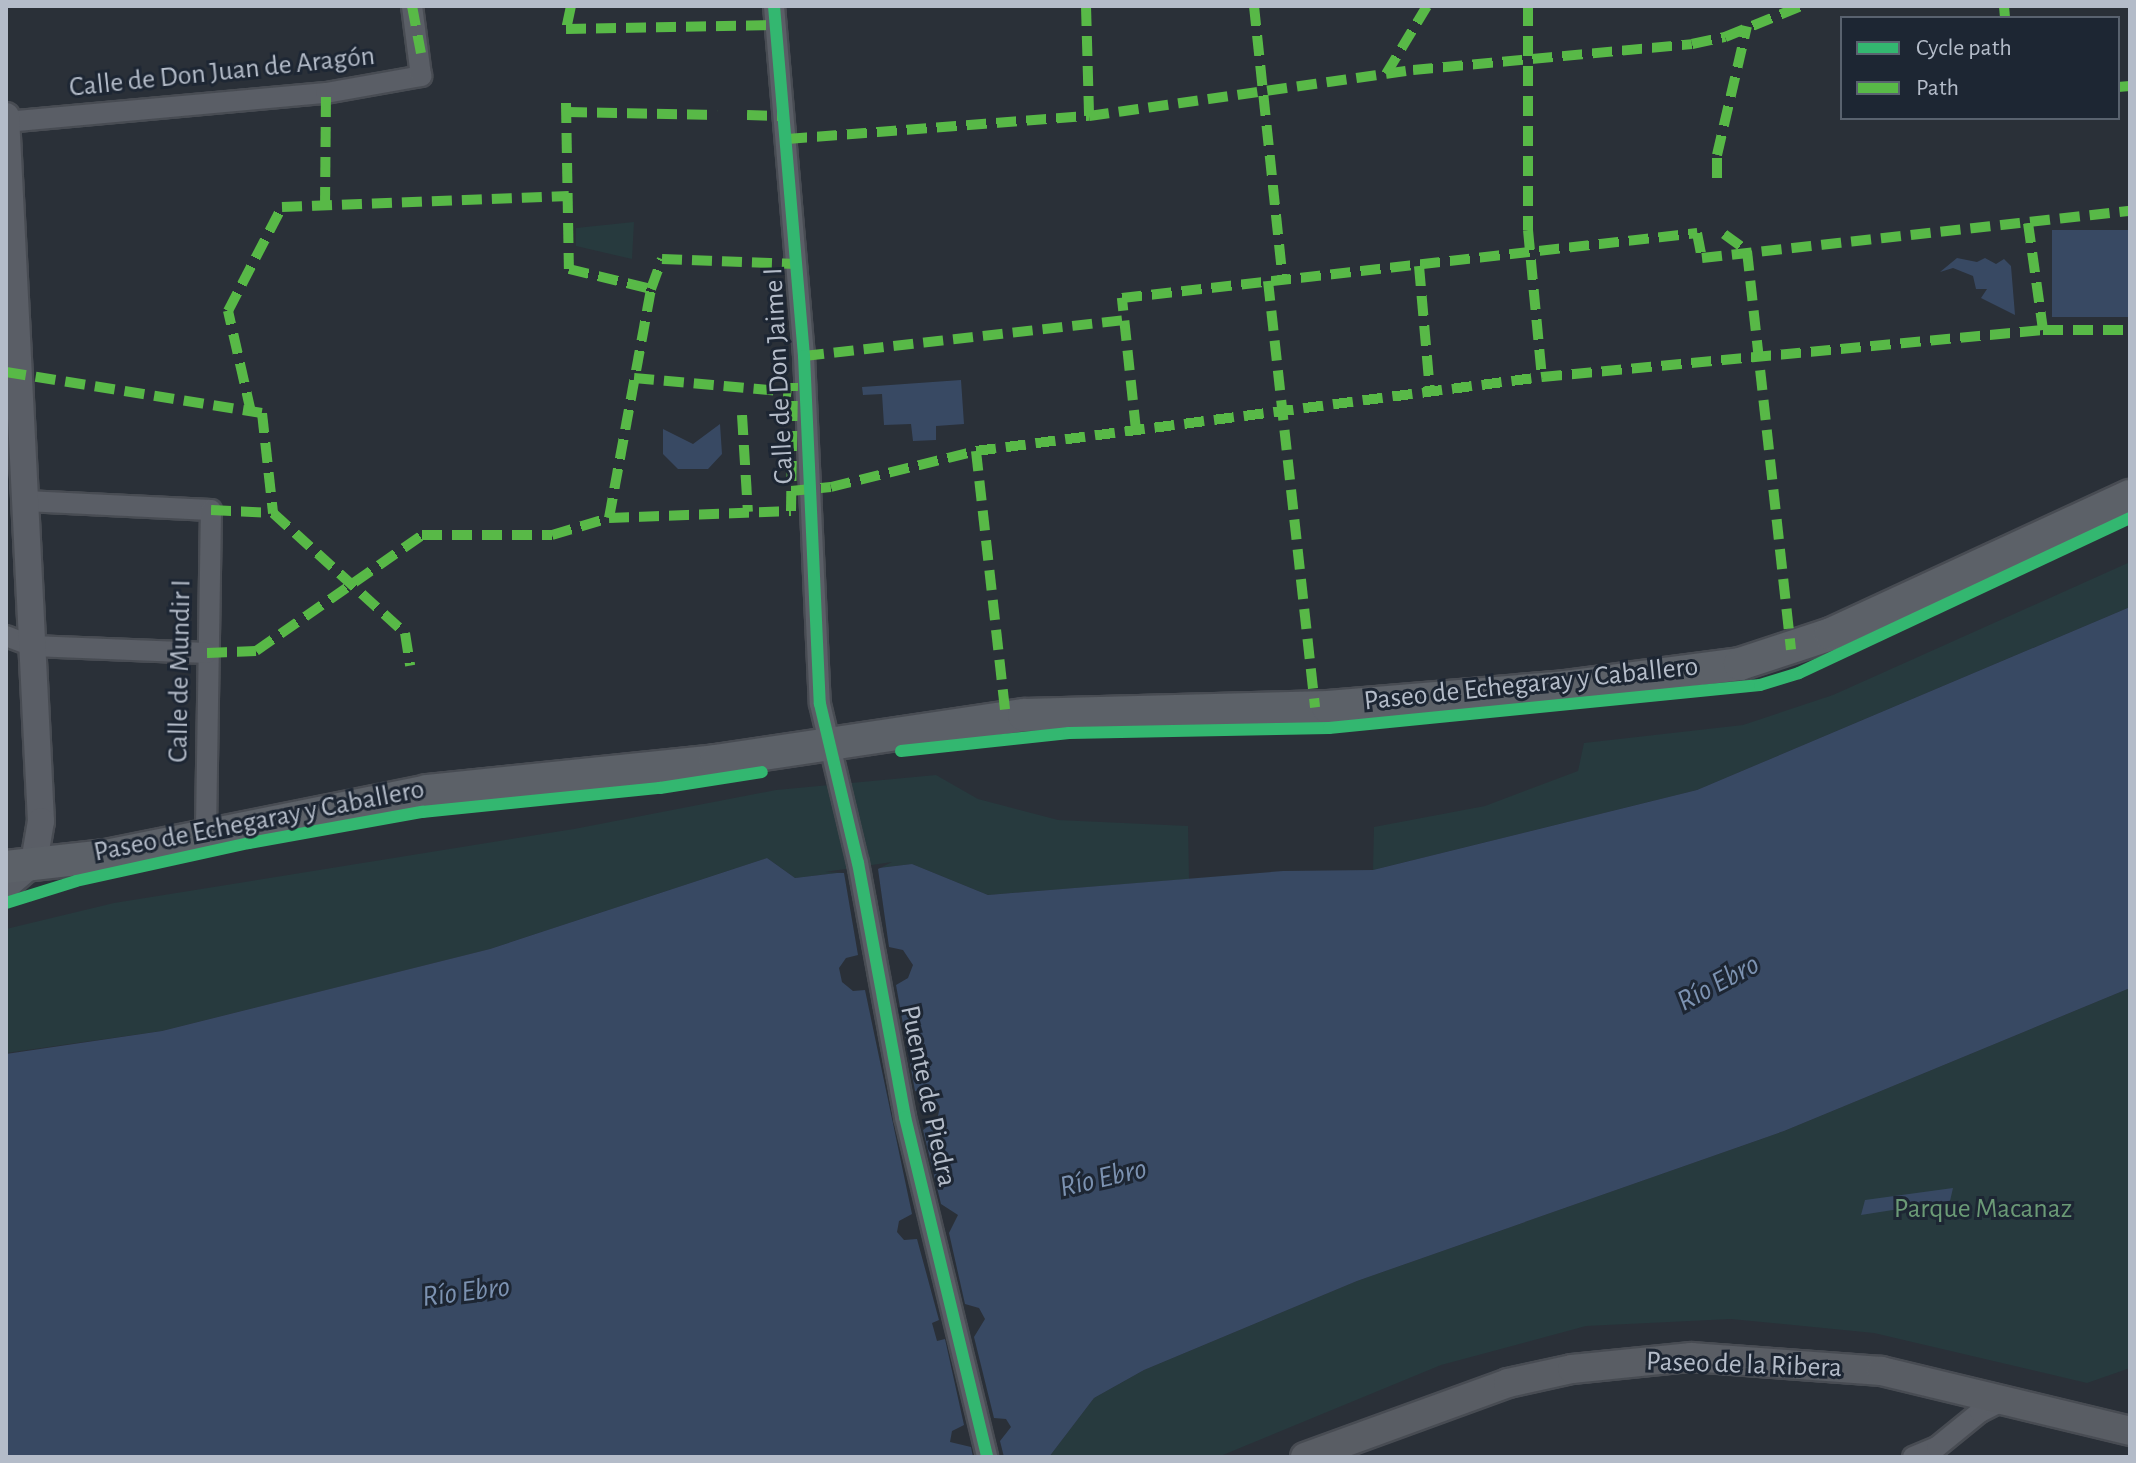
<!DOCTYPE html>
<html>
<head>
<meta charset="utf-8">
<style>
	body { margin:0 }
	#map { position:relative; width:2136px; height:1463px; overflow:hidden; background:#2a3038; font-family:"Alegreya Sans",sans-serif }
	div>[style] { position:absolute }
	.green>* { inset:0; background:#273a3e }
	.water>* { inset:0; background:#384963; transform-origin:0 0 }
	.pier>* { inset:0; background:#2a3038 }
	.roads { filter:drop-shadow(2px 0 #484c53) drop-shadow(-2px 0 #484c53) drop-shadow(0 2px #484c53) drop-shadow(0 -2px #484c53) }
	.minor>* { height:20px; margin:-10px; padding:0 10px; transform-origin:10px; border-radius:10px; background:#5a5e66 }
	.tertiary>* { height:26px; margin:-13px; padding:0 13px; transform-origin:13px; border-radius:13px; background:#5a5e66 }
	.secondary>* { height:28px; margin:-14px; padding:0 14px; transform-origin:14px; border-radius:14px; background:#595d64 }
	.primary>* { height:32px; margin:-16px; padding:0 16px; transform-origin:16px; border-radius:16px; background:#5c6168 }
	.quiet>* { height:10px; margin-top:-5px; transform-origin:0; background:repeating-linear-gradient(90deg,#58b947 0 20px,transparent 0 30px) }
	.cycleway>* { height:12px; margin:-6px; padding:0 6px; transform-origin:6px; border-radius:6px; background:#33b770 }
	span { translate:-50% -50%; white-space:nowrap; text-align:center; line-height:1.15; -webkit-text-stroke:6px #1d2633; paint-order:stroke }
	.street-label { font-size:28px; color:#b4bcc9 }
	.park-label { font-size:28px; color:#6b9a76 }
	.water-label { font-size:30px; color:#7c92b1; font-style:italic }
	.frame { position:absolute; inset:0; border:8px solid #b4bcc9; pointer-events:none }
	.legend { position:absolute; left:1840px; top:16px; width:280px; height:104px; box-sizing:border-box; background:#1d2633; border:2px solid #59626f; margin:0; padding:10px 14px; list-style:none; font-size:24px; color:#b4bcc9 }
	.legend li { display:flex; align-items:center; gap:16px; height:40px }
	.legend b { width:40px; border:2px solid #59626f }
</style>
</head>
<body>
<div id="map">
	<div class="green">
		<div style="clip-path:polygon(634px 222px,632px 259px,576px 246px,576px 228px)"></div>
		<div style="clip-path:polygon(2130px 562px,2130px 607px,1697px 790px,1373px 870px,1374px 827px,1485px 806px,1578px 771px,1584px 743px,1743px 725px,1833px 695px)"></div>
		<div style="clip-path:polygon(936px 775px,978px 799px,1058px 820px,1188px 826px,1189px 879px,988px 895px,912px 864px,795px 878px,767px 858px,490px 949px,162px 1031px,6px 1053px,6px 929px,114px 903px,574px 829px,776px 790px)"></div>
		<div style="clip-path:polygon(2130px 988px,2130px 1368px,2087px 1383px,1874px 1333px,1731px 1319px,1586px 1326px,1441px 1365px,1218px 1457px,1049px 1457px,1094px 1398px,1144px 1370px,1357px 1281px,1784px 1131px)"></div>
	</div>
	<div class="water">
		<div style="left:2130px;top:230px;width:87px;height:78px;rotate:90deg"></div>
		<div style="clip-path:polygon(1957px 258px,1977px 262px,1985px 258px,1996px 264px,2004px 259px,2011px 266px,2015px 315px,1981px 298px,1987px 289px,1976px 289px,1973px 276px,1953px 268px,1940px 272px)"></div>
		<div style="clip-path:polygon(961px 380px,964px 424px,936px 426px,936px 440px,913px 441px,911px 424px,884px 425px,882px 394px,863px 395px,862px 387px)"></div>
		<div style="clip-path:polygon(720px 424px,722px 454px,708px 469px,678px 469px,663px 454px,663px 429px,693px 444px)"></div>
		<div style="clip-path:polygon(2130px 607px,2130px 988px,1784px 1131px,1357px 1281px,1144px 1370px,1094px 1398px,1049px 1457px,6px 1457px,6px 1054px,162px 1031px,490px 949px,767px 858px,795px 878px,912px 864px,988px 895px,1283px 871px,1373px 870px,1697px 790px)"></div>
		<div style="clip-path:polygon(1953px 1188px,1950px 1201px,1861px 1215px,1865px 1200px)"></div>
	</div>
	<div class="pier">
		<div style="clip-path:polygon(892px 862px,878px 869px,889px 947px,903px 950px,913px 965px,908px 978px,896px 985px,915px 1091px,932px 1094px,940px 1107px,937px 1120px,923px 1130px,941px 1204px,958px 1215px,949px 1233px,965px 1304px,979px 1308px,985px 1319px,974px 1337px,994px 1418px,1006px 1419px,1011px 1427px,1000px 1441px,1004px 1457px,973px 1457px,971px 1447px,950px 1442px,952px 1431px,964px 1425px,945px 1339px,937px 1341px,932px 1323px,939px 1320px,917px 1239px,904px 1240px,897px 1232px,899px 1221px,912px 1214px,865px 990px,853px 991px,842px 982px,839px 968px,846px 958px,858px 955px,844px 873px,825px 872px)"></div>
	</div>
	<div class="roads">
		<div class="minor">
			<div style="left:774px;top:6px;width:351px;rotate:85.1deg"></div>
			<div style="left:804px;top:356px;width:348px;rotate:87.4deg"></div>
			<div style="left:820px;top:704px;width:163px;rotate:76.6deg"></div>
			<div style="left:858px;top:863px;width:258px;rotate:79.5deg"></div>
			<div style="left:905px;top:1117px;width:350px;rotate:76.4deg"></div>
			<div style="left:6px;top:122px;width:321px;rotate:-5.2deg"></div>
			<div style="left:326px;top:93px;width:97px;rotate:-10.1deg"></div>
			<div style="left:421px;top:76px;width:71px;rotate:-97.3deg"></div>
			<div style="left:25px;top:501px;width:186px;rotate:2.8deg"></div>
			<div style="left:211px;top:510px;width:323px;rotate:90.9deg"></div>
			<div style="left:6px;top:636px;width:28px;rotate:21deg"></div>
			<div style="left:32px;top:646px;width:175px;rotate:2.3deg"></div>
			<div style="left:1913px;top:1457px;width:26px;rotate:-23deg"></div>
			<div style="left:1937px;top:1447px;width:55px;rotate:-39.1deg"></div>
			<div style="left:1980px;top:1412px;width:27px;rotate:-27deg"></div>
		</div>
		<div class="tertiary">
			<div style="left:6px;top:116px;width:706px;rotate:87.16deg"></div>
			<div style="left:41px;top:821px;width:42px;rotate:99.7deg"></div>
			<div style="left:34px;top:862px;width:37px;rotate:139deg"></div>
		</div>
		<div class="secondary">
			<div style="left:1305px;top:1457px;width:216px;rotate:-20deg"></div>
			<div style="left:1508px;top:1383px;width:66px;rotate:-12.3deg"></div>
			<div style="left:1572px;top:1369px;width:120px;rotate:-5.8deg"></div>
			<div style="left:1691px;top:1357px;width:191px;rotate:4.2deg"></div>
			<div style="left:1881px;top:1371px;width:256px;rotate:13.5deg"></div>
		</div>
		<div class="primary">
			<div style="left:6px;top:867px;width:101px;rotate:-6.3deg"></div>
			<div style="left:106px;top:856px;width:328px;rotate:-11.4deg"></div>
			<div style="left:427px;top:791px;width:291px;rotate:-5.9deg"></div>
			<div style="left:716px;top:761px;width:311px;rotate:-8.5deg"></div>
			<div style="left:1024px;top:715px;width:304px;rotate:-1.5deg"></div>
			<div style="left:1328px;top:707px;width:237px;rotate:-4.8deg"></div>
			<div style="left:1564px;top:687px;width:177px;rotate:-7.4deg"></div>
			<div style="left:1740px;top:664px;width:96px;rotate:-18.2deg"></div>
			<div style="left:1831px;top:634px;width:329px;rotate:-24.8deg"></div>
		</div>
	</div>
	<div class="quiet">
		<div style="left:412px;top:6px;width:48px;rotate:79.2deg"></div>
		<div style="left:571px;top:6px;width:24px;rotate:102deg"></div>
		<div style="left:566px;top:29px;width:210px;rotate:-1.1deg"></div>
		<div style="left:1086px;top:6px;width:110px;rotate:88.4deg"></div>
		<div style="left:1254px;top:6px;width:276px;rotate:84deg"></div>
		<div style="left:1528px;top:6px;width:224px;rotate:90deg"></div>
		<div style="left:1528px;top:230px;width:148px;rotate:84.6deg"></div>
		<div style="left:2004px;top:6px;width:12px;rotate:85deg"></div>
		<div style="left:1386px;top:74px;width:79px;rotate:-58.9deg"></div>
		<div style="left:2118px;top:87px;width:12px;rotate:-5deg"></div>
		<div style="left:566px;top:103px;width:166px;rotate:89deg"></div>
		<div style="left:569px;top:269px;width:84px;rotate:13.7deg"></div>
		<div style="left:567px;top:112px;width:150px;rotate:1.1deg"></div>
		<div style="left:747px;top:115px;width:38px;rotate:2deg"></div>
		<div style="left:787px;top:139px;width:303px;rotate:-4.4deg"></div>
		<div style="left:1089px;top:116px;width:327px;rotate:-8.1deg"></div>
		<div style="left:1413px;top:70px;width:280px;rotate:-5.3deg"></div>
		<div style="left:1692px;top:44px;width:34px;rotate:-12deg"></div>
		<div style="left:1725px;top:37px;width:82px;rotate:-22.2deg"></div>
		<div style="left:1717px;top:178px;width:23px;rotate:-90deg"></div>
		<div style="left:1717px;top:155px;width:132px;rotate:-76.9deg"></div>
		<div style="left:325px;top:207px;width:114px;rotate:-89.5deg"></div>
		<div style="left:2028px;top:223px;width:108px;rotate:82deg"></div>
		<div style="left:1724px;top:234px;width:29px;rotate:36deg"></div>
		<div style="left:1747px;top:251px;width:401px;rotate:83.7deg"></div>
		<div style="left:1419px;top:266px;width:126px;rotate:85deg"></div>
		<div style="left:1268px;top:281px;width:429px;rotate:83.7deg"></div>
		<div style="left:804px;top:356px;width:322px;rotate:-6.4deg"></div>
		<div style="left:6px;top:372px;width:259px;rotate:9.1deg"></div>
		<div style="left:262px;top:413px;width:101px;rotate:83.7deg"></div>
		<div style="left:273px;top:513px;width:178px;rotate:42.3deg"></div>
		<div style="left:405px;top:633px;width:33px;rotate:81deg"></div>
		<div style="left:634px;top:378px;width:158px;rotate:5.1deg"></div>
		<div style="left:251px;top:412px;width:104px;rotate:-102.8deg"></div>
		<div style="left:228px;top:311px;width:117px;rotate:-62.6deg"></div>
		<div style="left:282px;top:207px;width:287px;rotate:-2.2deg"></div>
		<div style="left:742px;top:415px;width:97px;rotate:86.5deg"></div>
		<div style="left:1136px;top:430px;width:133px;rotate:-96.1deg"></div>
		<div style="left:1122px;top:298px;width:579px;rotate:-6.45deg"></div>
		<div style="left:1697px;top:233px;width:25px;rotate:79deg"></div>
		<div style="left:1702px;top:258px;width:431px;rotate:-6.3deg"></div>
		<div style="left:976px;top:451px;width:268px;rotate:83.6deg"></div>
		<div style="left:791px;top:491px;width:40px;rotate:-5.7deg"></div>
		<div style="left:831px;top:487px;width:149px;rotate:-13.9deg"></div>
		<div style="left:976px;top:451px;width:571px;rotate:-7.45deg"></div>
		<div style="left:1542px;top:377px;width:503px;rotate:-5.36deg"></div>
		<div style="left:2043px;top:330px;width:87px"></div>
		<div style="left:211px;top:510px;width:62px;rotate:2.8deg"></div>
		<div style="left:609px;top:518px;width:233px;rotate:-79.6deg"></div>
		<div style="left:651px;top:289px;width:32px;rotate:-70deg"></div>
		<div style="left:662px;top:259px;width:135px;rotate:2.1deg"></div>
		<div style="left:207px;top:653px;width:49px;rotate:-2.3deg"></div>
		<div style="left:256px;top:651px;width:203px;rotate:-34.9deg"></div>
		<div style="left:422px;top:535px;width:130px"></div>
		<div style="left:552px;top:535px;width:59px;rotate:-16.6deg"></div>
		<div style="left:609px;top:518px;width:182px;rotate:-2.2deg"></div>
		<div style="left:791px;top:511px;width:128px;rotate:-89.1deg"></div>
	</div>
	<div class="cycleway">
		<div style="left:774px;top:6px;width:351px;rotate:85.1deg"></div>
		<div style="left:804px;top:356px;width:348px;rotate:87.4deg"></div>
		<div style="left:820px;top:704px;width:163px;rotate:76.6deg"></div>
		<div style="left:858px;top:863px;width:258px;rotate:79.5deg"></div>
		<div style="left:905px;top:1117px;width:350px;rotate:76.4deg"></div>
		<div style="left:901px;top:751px;width:169px;rotate:-6.1deg"></div>
		<div style="left:1069px;top:733px;width:260px;rotate:-1.1deg"></div>
		<div style="left:1329px;top:728px;width:433px;rotate:-5.7deg"></div>
		<div style="left:1760px;top:685px;width:41px;rotate:-17.1deg"></div>
		<div style="left:1799px;top:673px;width:365px;rotate:-25.1deg"></div>
		<div style="left:6px;top:903px;width:73px;rotate:-17.4deg"></div>
		<div style="left:76px;top:881px;width:177px;rotate:-12.4deg"></div>
		<div style="left:249px;top:843px;width:176px;rotate:-10.2deg"></div>
		<div style="left:422px;top:812px;width:239px;rotate:-5.8deg"></div>
		<div style="left:660px;top:788px;width:103px;rotate:-8.9deg"></div>
	</div>
	<div class="street-label">
		<span style="left:222px;top:72px;rotate:-6deg">Calle de Don Juan de Aragón</span>
		<span style="left:779px;top:376px;rotate:-93deg">Calle de Don Jaime I</span>
		<span style="left:180px;top:671px;rotate:-89deg">Calle de Mundir I</span>
		<span style="left:1531px;top:684px;rotate:-6deg">Paseo de Echegaray y Caballero</span>
		<span style="left:259px;top:821px;rotate:-11deg">Paseo de Echegaray y Caballero</span>
		<span style="left:928px;top:1096px;rotate:78deg">Puente de Piedra</span>
		<span style="left:1744px;top:1365px;rotate:2deg">Paseo de la Ribera</span>
	</div>
	<div class="park-label">
		<span style="left:1983px;top:1209px">Parque Macanaz</span>
	</div>
	<div class="water-label">
		<span style="left:1718px;top:983px;rotate:-28deg">Río Ebro</span>
		<span style="left:1103px;top:1178px;rotate:-13deg">Río Ebro</span>
		<span style="left:466px;top:1292px;rotate:-7deg">Río Ebro</span>
	</div>
	<div class="frame"></div>
	<ul class="legend">
	<li><b style="height:10px;background:#33b770"></b>Cycle path</li>
	<li><b style="height:10px;background:#58b947"></b>Path</li>
	</ul>
</div>
</body>
</html>
